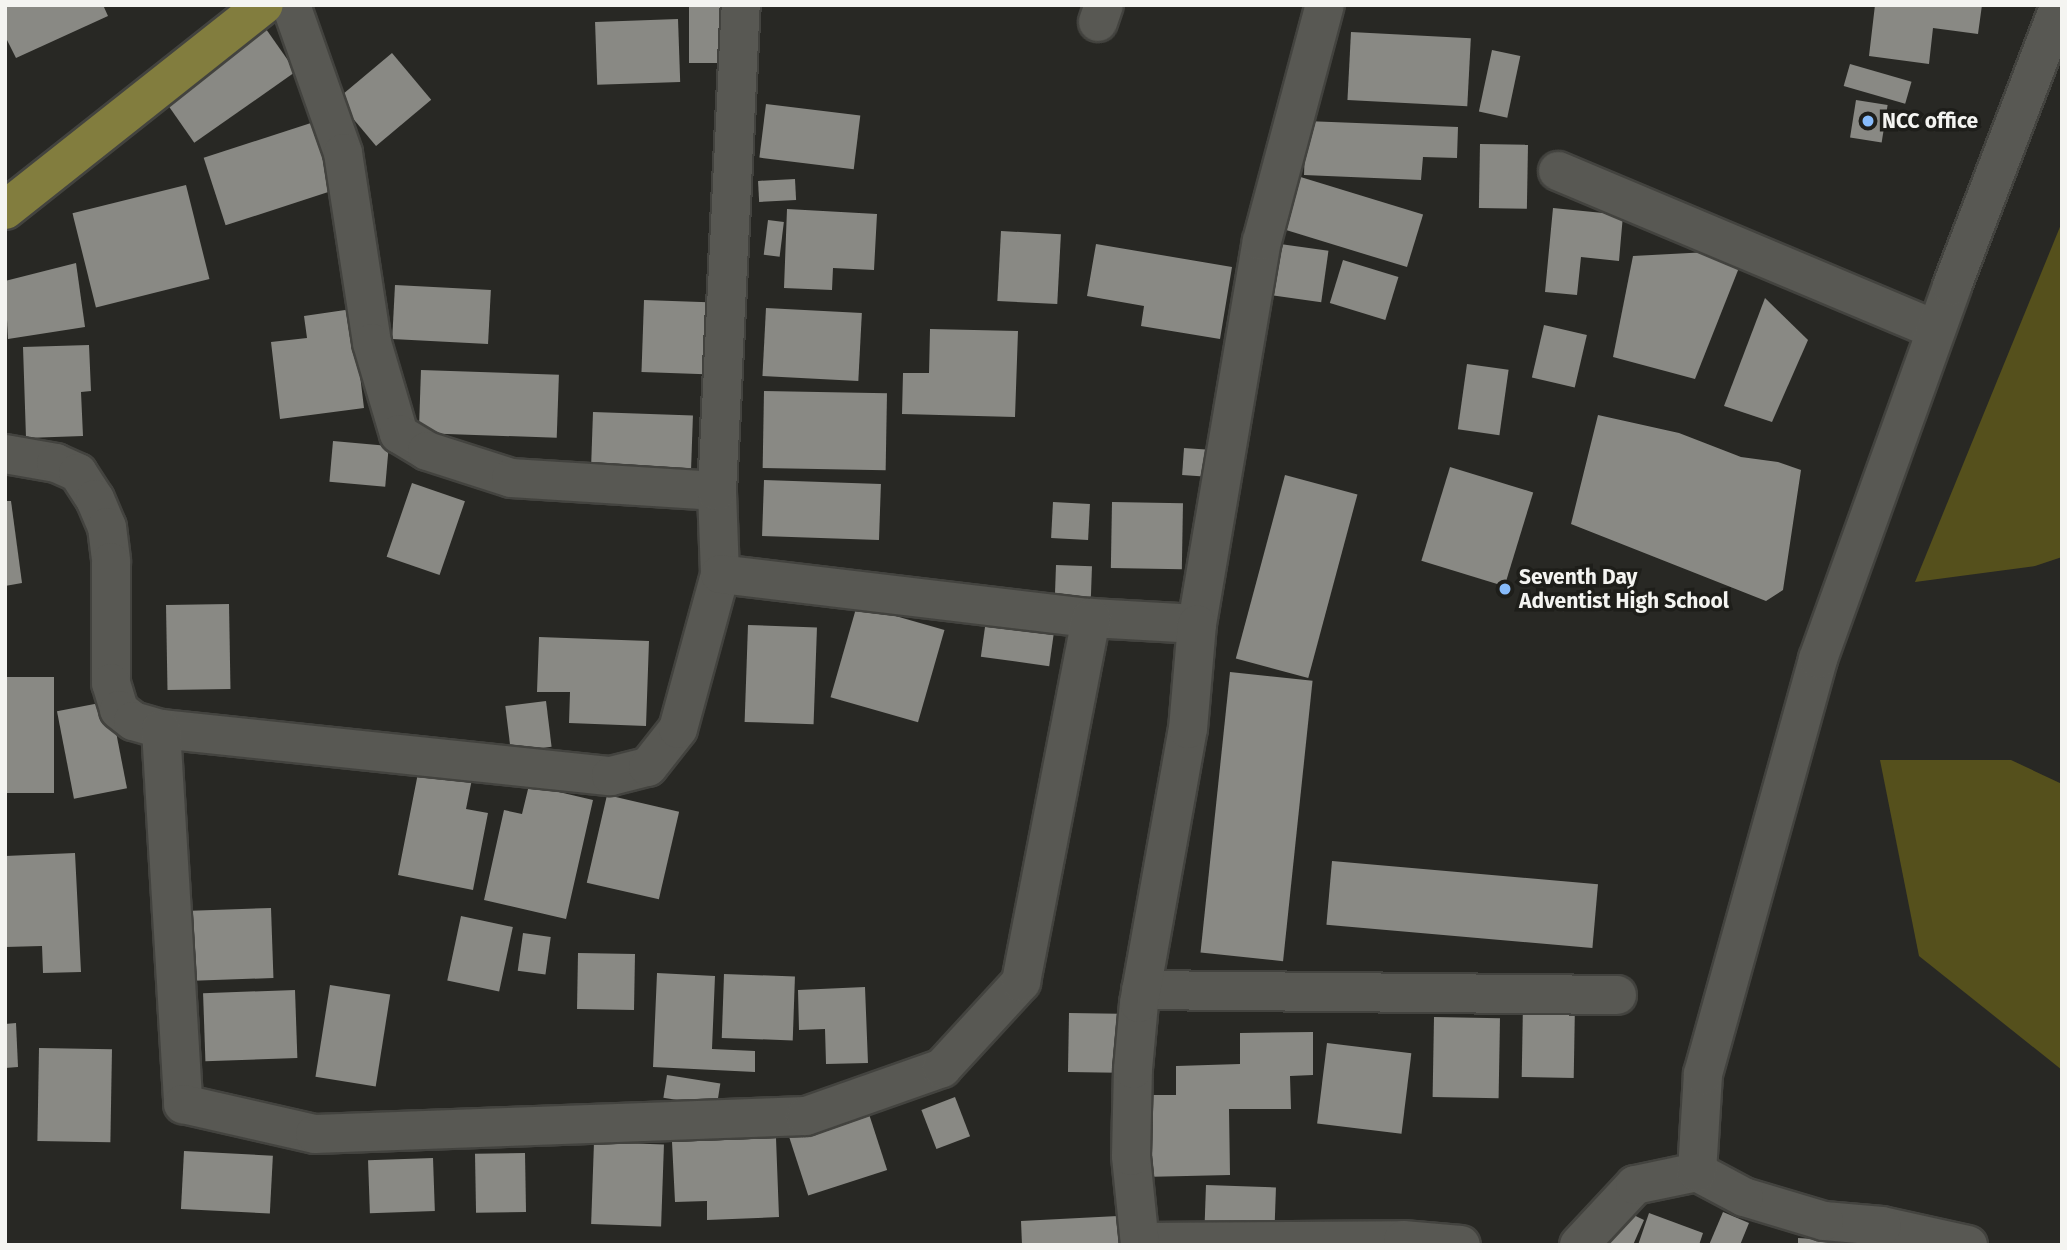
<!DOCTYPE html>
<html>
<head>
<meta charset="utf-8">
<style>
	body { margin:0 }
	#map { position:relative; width:2067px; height:1250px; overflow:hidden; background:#282824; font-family:"Fira Sans",sans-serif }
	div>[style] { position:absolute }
	.green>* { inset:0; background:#55501c }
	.building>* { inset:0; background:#898984; transform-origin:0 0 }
	.roads { filter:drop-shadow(2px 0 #43433f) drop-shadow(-2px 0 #43433f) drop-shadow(0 2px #43433f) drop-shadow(0 -2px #43433f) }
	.minor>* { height:38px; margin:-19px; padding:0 19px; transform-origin:19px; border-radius:19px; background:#585853 }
	.major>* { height:38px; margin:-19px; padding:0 19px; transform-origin:19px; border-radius:19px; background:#827d3e }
	.dots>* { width:19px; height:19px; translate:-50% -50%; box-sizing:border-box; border:4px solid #1e1e1a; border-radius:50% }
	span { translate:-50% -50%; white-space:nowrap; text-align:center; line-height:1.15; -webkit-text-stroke:7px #1e1e1a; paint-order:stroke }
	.poi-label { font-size:21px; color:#f4f4f1; font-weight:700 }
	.left { translate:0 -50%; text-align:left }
	.frame { position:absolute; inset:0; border:7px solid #f4f4f1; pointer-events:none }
</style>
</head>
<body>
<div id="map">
	<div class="green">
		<div style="clip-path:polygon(2062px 222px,2062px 557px,2035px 566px,1915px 582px)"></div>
		<div style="clip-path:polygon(1880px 760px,2011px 760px,2062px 784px,2062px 1070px,1919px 956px)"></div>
	</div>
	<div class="building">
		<div style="clip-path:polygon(5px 5px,103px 5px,108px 16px,16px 58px,5px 36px)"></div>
		<div style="left:689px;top:5px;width:43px;height:58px"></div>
		<div style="clip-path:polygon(1875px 5px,1982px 5px,1978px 34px,1933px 28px,1929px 64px,1869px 56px)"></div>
		<div style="left:678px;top:19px;width:63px;height:83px;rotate:88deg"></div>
		<div style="left:266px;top:29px;width:52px;height:124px;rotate:55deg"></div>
		<div style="left:1351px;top:32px;width:120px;height:68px;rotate:3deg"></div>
		<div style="left:1492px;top:50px;width:29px;height:63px;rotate:12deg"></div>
		<div style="left:392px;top:53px;width:61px;height:72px;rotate:50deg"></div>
		<div style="left:1850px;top:64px;width:64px;height:23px;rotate:16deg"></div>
		<div style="left:1856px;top:100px;width:32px;height:38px;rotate:9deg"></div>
		<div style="left:766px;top:104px;width:95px;height:54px;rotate:7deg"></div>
		<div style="clip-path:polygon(1306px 121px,1458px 127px,1457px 158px,1423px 157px,1421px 180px,1304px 175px)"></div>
		<div style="left:314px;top:122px;width:71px;height:116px;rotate:72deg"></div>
		<div style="left:1480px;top:144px;width:48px;height:64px;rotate:1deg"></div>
		<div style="left:1294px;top:175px;width:135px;height:55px;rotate:17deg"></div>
		<div style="left:795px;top:179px;width:21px;height:37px;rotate:87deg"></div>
		<div style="left:186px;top:185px;width:97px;height:117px;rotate:76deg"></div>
		<div style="clip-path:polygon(1553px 208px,1623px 215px,1619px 261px,1581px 257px,1577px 295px,1545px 292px)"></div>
		<div style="clip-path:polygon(787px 209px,877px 214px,874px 270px,833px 268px,832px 290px,784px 288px)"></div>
		<div style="left:768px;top:220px;width:16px;height:35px;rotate:7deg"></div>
		<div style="left:1001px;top:231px;width:60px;height:70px;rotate:3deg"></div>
		<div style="left:1273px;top:243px;width:56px;height:52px;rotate:8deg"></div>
		<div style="clip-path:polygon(1096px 244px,1232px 267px,1220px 339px,1141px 326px,1144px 306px,1087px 296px)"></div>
		<div style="clip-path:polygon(1746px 250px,1695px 379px,1613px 357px,1633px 256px)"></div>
		<div style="left:1343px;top:260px;width:58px;height:45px;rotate:17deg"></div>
		<div style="clip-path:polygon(76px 263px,85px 327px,8px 339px,5px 281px)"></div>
		<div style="left:395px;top:285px;width:96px;height:54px;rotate:3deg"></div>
		<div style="clip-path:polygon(1765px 298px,1808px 340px,1772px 422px,1724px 406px)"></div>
		<div style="left:644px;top:300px;width:71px;height:72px;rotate:2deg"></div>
		<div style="left:766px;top:308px;width:96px;height:68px;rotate:3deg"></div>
		<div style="clip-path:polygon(352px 309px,364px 408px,280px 419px,271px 342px,307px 338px,304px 316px)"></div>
		<div style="left:1544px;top:325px;width:44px;height:54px;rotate:13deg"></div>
		<div style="clip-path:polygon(930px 329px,1018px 331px,1015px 417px,902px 414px,903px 373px,929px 373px)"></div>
		<div style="clip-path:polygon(89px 345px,91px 391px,81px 392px,83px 436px,26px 438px,23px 347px)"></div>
		<div style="left:1467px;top:364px;width:42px;height:66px;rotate:8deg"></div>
		<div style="left:421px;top:370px;width:138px;height:63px;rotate:2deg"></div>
		<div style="left:764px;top:391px;width:123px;height:77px;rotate:1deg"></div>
		<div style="left:593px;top:412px;width:100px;height:63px;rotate:2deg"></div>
		<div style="clip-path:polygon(1598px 415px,1679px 433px,1741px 457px,1778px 462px,1801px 470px,1783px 590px,1766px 601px,1571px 524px)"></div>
		<div style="left:333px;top:441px;width:56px;height:41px;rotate:5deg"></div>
		<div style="left:1184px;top:448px;width:29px;height:27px;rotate:4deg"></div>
		<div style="left:1450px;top:467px;width:87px;height:98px;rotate:17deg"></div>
		<div style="left:1285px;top:475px;width:75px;height:190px;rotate:15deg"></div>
		<div style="left:764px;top:480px;width:117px;height:56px;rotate:2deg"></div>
		<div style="left:412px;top:483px;width:56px;height:78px;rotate:19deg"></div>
		<div style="clip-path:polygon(5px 501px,11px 501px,22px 583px,5px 586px)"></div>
		<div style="left:1053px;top:502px;width:37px;height:36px;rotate:3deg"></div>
		<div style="left:1112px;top:502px;width:71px;height:66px;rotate:1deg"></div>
		<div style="left:1056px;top:565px;width:36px;height:35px;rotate:2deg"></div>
		<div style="left:229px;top:604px;width:85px;height:63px;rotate:89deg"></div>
		<div style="left:857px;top:605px;width:91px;height:96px;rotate:16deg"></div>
		<div style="left:986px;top:620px;width:69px;height:37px;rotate:8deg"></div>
		<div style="left:748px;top:625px;width:69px;height:97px;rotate:2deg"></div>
		<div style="clip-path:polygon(539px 637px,649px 641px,646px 726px,569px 723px,570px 692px,537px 692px)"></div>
		<div style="left:1230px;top:672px;width:83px;height:282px;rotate:6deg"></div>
		<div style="left:54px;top:677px;width:116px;height:49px;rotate:90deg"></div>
		<div style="left:110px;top:701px;width:89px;height:54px;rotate:79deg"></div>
		<div style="left:546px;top:701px;width:46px;height:41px;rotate:83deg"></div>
		<div style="clip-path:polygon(419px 768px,472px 779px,466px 809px,488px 813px,473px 890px,398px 875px)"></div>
		<div style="clip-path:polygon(529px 785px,593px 800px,566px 919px,484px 900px,504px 810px,522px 814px)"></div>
		<div style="left:607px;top:795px;width:74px;height:90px;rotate:13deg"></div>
		<div style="clip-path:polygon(75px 853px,81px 972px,43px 973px,42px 946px,5px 947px,5px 856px)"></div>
		<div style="left:1332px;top:861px;width:267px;height:64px;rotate:5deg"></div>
		<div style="left:271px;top:908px;width:70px;height:87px;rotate:88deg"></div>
		<div style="left:461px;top:916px;width:53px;height:66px;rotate:12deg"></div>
		<div style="left:523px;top:933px;width:28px;height:38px;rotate:8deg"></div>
		<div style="left:578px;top:953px;width:57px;height:56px;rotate:1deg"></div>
		<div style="clip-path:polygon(657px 973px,715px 976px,712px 1049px,755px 1051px,755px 1072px,653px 1067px)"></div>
		<div style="left:724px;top:974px;width:71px;height:64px;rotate:2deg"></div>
		<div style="left:330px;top:985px;width:61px;height:93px;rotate:9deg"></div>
		<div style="clip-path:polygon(865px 987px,868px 1063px,826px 1064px,825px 1029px,799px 1030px,798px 990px)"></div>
		<div style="left:295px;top:990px;width:68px;height:92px;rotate:88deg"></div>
		<div style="left:1523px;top:1003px;width:52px;height:74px;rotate:1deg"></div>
		<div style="left:1069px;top:1013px;width:50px;height:59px;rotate:1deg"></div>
		<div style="left:1434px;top:1017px;width:66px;height:80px;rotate:1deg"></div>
		<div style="clip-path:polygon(16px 1023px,18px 1067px,5px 1068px,5px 1024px)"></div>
		<div style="clip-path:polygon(1313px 1032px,1313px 1075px,1290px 1076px,1291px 1109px,1229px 1109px,1230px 1175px,1143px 1177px,1141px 1095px,1176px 1095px,1176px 1066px,1240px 1064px,1240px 1033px)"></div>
		<div style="left:1327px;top:1043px;width:85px;height:81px;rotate:7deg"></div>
		<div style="left:39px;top:1048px;width:73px;height:93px;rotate:1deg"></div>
		<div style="left:667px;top:1075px;width:54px;height:23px;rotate:9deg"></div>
		<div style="left:955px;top:1097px;width:42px;height:36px;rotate:69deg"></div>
		<div style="left:868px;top:1111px;width:62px;height:83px;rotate:72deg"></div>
		<div style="clip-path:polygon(776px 1138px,779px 1217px,707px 1220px,707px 1201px,675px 1202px,672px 1142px)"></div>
		<div style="left:594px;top:1142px;width:70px;height:82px;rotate:2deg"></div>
		<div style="left:184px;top:1151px;width:89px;height:58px;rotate:3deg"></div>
		<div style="left:525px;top:1153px;width:59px;height:50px;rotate:89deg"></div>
		<div style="left:433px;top:1158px;width:53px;height:65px;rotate:88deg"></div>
		<div style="left:1206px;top:1185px;width:70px;height:43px;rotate:2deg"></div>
		<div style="clip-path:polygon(1619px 1208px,1644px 1220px,1633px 1245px,1605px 1245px)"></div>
		<div style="clip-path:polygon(1723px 1212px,1749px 1223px,1740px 1245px,1709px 1245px)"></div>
		<div style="clip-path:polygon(1649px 1213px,1703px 1233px,1699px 1245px,1638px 1245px)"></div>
		<div style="clip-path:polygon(1118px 1216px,1119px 1245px,1022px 1245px,1021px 1221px)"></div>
		<div style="clip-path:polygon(1798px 1238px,1880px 1243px,1880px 1245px,1798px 1245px)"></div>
	</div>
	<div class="roads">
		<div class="minor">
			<div style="left:291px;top:5px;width:157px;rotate:70.6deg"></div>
			<div style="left:343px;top:153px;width:192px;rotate:81.3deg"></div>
			<div style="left:372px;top:343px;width:95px;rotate:73.5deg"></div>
			<div style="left:399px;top:434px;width:33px;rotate:31deg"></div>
			<div style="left:427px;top:451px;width:88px;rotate:17.8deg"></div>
			<div style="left:511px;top:478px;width:206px;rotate:3.6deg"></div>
			<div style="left:1098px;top:22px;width:18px;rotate:-71deg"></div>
			<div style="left:1558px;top:171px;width:410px;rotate:22.8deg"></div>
			<div style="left:5px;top:454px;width:52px;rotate:10deg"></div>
			<div style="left:56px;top:463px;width:24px;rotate:24deg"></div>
			<div style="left:78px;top:473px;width:31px;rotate:57deg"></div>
			<div style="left:95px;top:499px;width:30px;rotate:67deg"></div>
			<div style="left:107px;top:527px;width:35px;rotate:83deg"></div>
			<div style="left:111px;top:562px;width:121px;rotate:90deg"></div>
			<div style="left:111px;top:683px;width:28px;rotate:73deg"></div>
			<div style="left:119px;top:710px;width:18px;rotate:38deg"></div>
			<div style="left:133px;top:721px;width:29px;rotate:16deg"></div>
			<div style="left:161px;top:729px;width:452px;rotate:6deg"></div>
			<div style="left:611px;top:776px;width:38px;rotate:-14deg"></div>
			<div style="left:648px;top:767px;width:48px;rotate:-51.7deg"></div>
			<div style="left:678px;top:729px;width:161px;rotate:-74.8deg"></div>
			<div style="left:720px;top:574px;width:83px;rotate:-92.1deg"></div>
			<div style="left:717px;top:491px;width:487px;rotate:-87.2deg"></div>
			<div style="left:720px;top:574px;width:374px;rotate:6.8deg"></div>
			<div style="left:1091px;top:618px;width:106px;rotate:3.2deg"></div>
			<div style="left:1197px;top:624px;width:388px;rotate:-80.4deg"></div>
			<div style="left:1262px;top:241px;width:244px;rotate:-75.1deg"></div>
			<div style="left:161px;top:729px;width:376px;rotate:86.6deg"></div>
			<div style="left:183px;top:1104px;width:135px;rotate:12.8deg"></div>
			<div style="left:315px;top:1134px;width:491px;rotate:-2.1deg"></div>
			<div style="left:806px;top:1116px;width:144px;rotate:-19.4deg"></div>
			<div style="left:942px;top:1068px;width:117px;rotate:-47.4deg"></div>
			<div style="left:1021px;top:982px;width:371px;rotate:-79.1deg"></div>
			<div style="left:1141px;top:990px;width:476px;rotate:0.6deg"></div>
			<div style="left:1140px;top:1242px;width:263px;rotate:-0.4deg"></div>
			<div style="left:1403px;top:1240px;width:58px;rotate:4.9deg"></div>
			<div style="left:1140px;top:1245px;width:89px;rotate:-95.8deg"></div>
			<div style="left:1131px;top:1156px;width:87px;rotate:-88.7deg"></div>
			<div style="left:1133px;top:1069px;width:66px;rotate:-84.8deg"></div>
			<div style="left:1139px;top:1003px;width:278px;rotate:-79.9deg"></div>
			<div style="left:1188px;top:729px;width:105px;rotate:-85.1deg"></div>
			<div style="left:1579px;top:1245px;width:82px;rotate:-47deg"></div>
			<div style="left:1635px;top:1185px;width:63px;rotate:-11.8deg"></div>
			<div style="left:1968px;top:1245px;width:88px;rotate:-167.5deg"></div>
			<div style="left:1882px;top:1226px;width:58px;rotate:-175.1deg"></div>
			<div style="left:1824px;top:1221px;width:84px;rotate:-163.3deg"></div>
			<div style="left:1744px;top:1197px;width:53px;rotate:-152deg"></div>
			<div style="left:1697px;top:1172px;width:98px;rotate:-86.5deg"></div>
			<div style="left:1703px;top:1074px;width:431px;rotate:-74.5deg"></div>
			<div style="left:1818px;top:659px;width:396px;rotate:-70.2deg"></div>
			<div style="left:1952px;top:286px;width:301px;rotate:-69deg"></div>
		</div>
		<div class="major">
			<div style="left:5px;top:210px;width:330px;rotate:-38.4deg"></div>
		</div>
	</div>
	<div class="dots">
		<div style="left:1868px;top:121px;background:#87bbfb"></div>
		<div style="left:1505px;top:589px;background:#87bbfb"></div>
	</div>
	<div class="poi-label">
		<span class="left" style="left:1882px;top:121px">NCC office</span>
		<span class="left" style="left:1519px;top:589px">Seventh Day<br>Adventist High School</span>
	</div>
	<div class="frame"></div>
</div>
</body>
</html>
